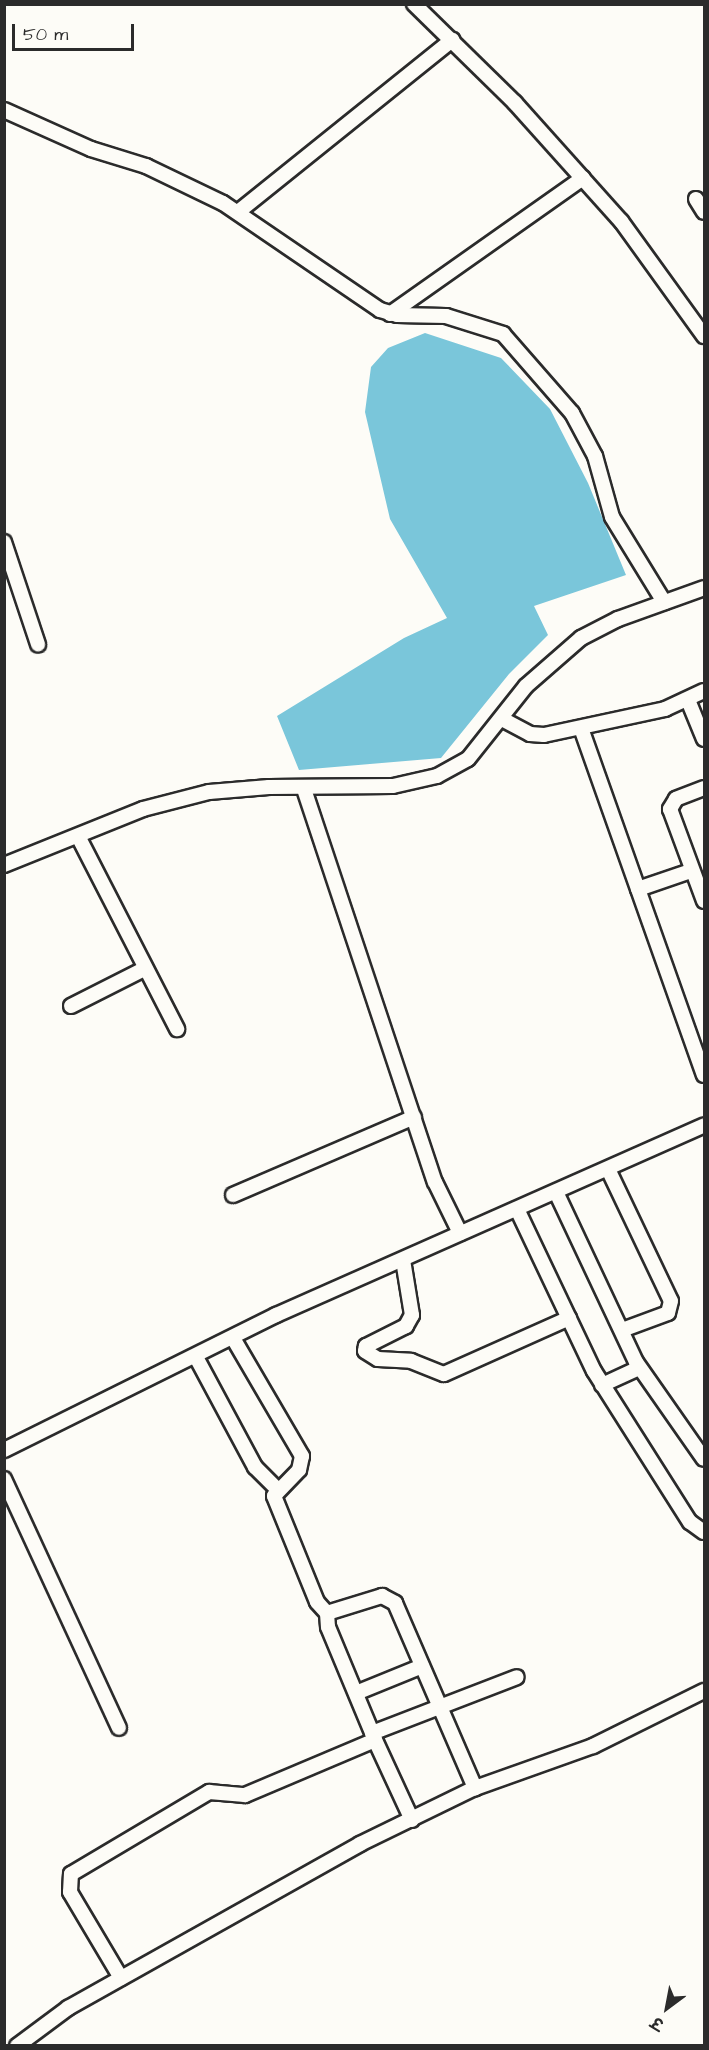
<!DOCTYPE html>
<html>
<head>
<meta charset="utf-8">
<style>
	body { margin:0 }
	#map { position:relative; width:709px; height:2050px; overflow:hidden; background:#fdfcf7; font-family:"Architects Daughter","Playpen Sans Deva",sans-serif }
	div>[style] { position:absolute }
	.water>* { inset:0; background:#7ac6da }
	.roads { filter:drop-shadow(2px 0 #2b2b2b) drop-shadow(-2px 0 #2b2b2b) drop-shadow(0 2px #2b2b2b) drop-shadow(0 -2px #2b2b2b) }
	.minor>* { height:14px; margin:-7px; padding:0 7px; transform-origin:7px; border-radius:7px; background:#fdfcf7 }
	span { translate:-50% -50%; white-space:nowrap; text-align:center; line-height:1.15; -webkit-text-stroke:6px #fdfcf7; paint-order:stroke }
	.frame { position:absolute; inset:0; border:6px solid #2b2b2b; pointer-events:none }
	.north { position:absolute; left:637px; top:1978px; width:60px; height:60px; -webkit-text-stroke:4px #fdfcf7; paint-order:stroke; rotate:212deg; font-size:16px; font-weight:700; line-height:24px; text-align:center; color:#2b2b2b }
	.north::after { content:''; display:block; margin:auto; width:21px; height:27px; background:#2b2b2b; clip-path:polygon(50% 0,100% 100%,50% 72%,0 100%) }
	.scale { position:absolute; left:12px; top:24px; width:122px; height:27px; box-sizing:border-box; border:3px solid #2b2b2b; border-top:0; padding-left:8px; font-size:18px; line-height:21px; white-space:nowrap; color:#2b2b2b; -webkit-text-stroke:4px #fdfcf7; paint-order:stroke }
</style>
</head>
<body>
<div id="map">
	<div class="water">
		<div style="clip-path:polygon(425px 333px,501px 358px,550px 409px,588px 483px,626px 575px,534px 606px,548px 635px,509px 674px,441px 758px,299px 770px,277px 716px,404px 638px,447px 618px,390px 519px,365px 412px,371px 367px,388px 348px)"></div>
	</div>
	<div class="roads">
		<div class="minor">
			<div style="left:414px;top:4px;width:141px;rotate:44.4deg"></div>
			<div style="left:515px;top:103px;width:159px;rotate:48.1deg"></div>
			<div style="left:621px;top:221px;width:142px;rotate:54.2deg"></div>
			<div style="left:4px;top:110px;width:95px;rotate:24.1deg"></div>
			<div style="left:91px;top:149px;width:58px;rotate:17.2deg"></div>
			<div style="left:146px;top:166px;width:85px;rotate:25.7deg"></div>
			<div style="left:223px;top:203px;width:190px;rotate:34.3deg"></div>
			<div style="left:380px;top:310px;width:18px;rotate:16deg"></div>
			<div style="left:397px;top:315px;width:49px;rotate:1.2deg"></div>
			<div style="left:446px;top:316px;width:60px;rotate:17.5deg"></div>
			<div style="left:503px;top:334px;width:105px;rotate:48.9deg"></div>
			<div style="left:572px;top:413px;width:49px;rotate:61.9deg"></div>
			<div style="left:595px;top:456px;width:63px;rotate:74.4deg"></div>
			<div style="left:612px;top:517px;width:100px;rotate:58.5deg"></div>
			<div style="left:696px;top:199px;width:15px;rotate:58deg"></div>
			<div style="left:238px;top:212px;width:275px;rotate:-38.8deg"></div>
			<div style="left:390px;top:314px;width:236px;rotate:-35.2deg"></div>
			<div style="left:4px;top:542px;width:108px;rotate:71.6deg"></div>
			<div style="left:688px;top:700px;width:42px;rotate:67.7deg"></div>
			<div style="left:502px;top:719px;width:32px;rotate:28deg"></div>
			<div style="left:530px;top:734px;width:14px;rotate:4deg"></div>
			<div style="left:544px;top:735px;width:124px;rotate:-12.1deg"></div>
			<div style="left:665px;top:709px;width:43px;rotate:-24.8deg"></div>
			<div style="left:581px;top:728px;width:368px;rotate:70.5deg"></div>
			<div style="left:704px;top:788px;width:30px;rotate:159deg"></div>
			<div style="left:676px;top:799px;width:12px;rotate:121deg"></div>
			<div style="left:670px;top:809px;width:98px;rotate:69.7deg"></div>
			<div style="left:304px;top:789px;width:414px;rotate:71.6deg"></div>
			<div style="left:435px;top:1182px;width:57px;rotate:63.9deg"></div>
			<div style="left:79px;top:838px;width:215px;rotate:62.8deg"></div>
			<div style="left:4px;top:865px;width:150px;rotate:-21.9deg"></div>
			<div style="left:143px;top:809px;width:68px;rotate:-14.4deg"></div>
			<div style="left:209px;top:792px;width:60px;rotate:-4.8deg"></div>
			<div style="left:269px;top:787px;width:124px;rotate:-0.5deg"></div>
			<div style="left:393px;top:786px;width:45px;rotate:-12.8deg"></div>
			<div style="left:437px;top:776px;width:35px;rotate:-29deg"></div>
			<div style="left:468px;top:759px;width:93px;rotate:-51.5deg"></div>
			<div style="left:526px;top:686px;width:73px;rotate:-41.1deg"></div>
			<div style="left:581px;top:638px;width:42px;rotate:-27.2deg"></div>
			<div style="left:618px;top:619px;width:91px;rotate:-19.8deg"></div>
			<div style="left:638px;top:889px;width:56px;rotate:-18.8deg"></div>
			<div style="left:71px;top:1006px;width:82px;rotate:-26.9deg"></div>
			<div style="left:608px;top:1169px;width:146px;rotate:64.5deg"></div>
			<div style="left:671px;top:1301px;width:12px;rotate:104deg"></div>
			<div style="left:668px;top:1313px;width:49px;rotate:159.7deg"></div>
			<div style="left:556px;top:1192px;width:188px;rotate:64.8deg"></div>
			<div style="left:636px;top:1362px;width:118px;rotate:55deg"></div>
			<div style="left:233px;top:1195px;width:197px;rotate:-23.3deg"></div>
			<div style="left:517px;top:1209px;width:179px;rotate:64.6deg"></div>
			<div style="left:594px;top:1371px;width:179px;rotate:57.6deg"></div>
			<div style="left:690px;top:1522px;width:17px;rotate:36deg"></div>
			<div style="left:403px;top:1260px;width:56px;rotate:80.7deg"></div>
			<div style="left:412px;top:1315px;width:13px;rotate:119deg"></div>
			<div style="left:406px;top:1326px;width:45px;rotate:153.4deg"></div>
			<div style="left:366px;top:1346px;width:5px;rotate:101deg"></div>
			<div style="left:365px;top:1351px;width:15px;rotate:32deg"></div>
			<div style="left:378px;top:1359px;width:33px;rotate:3deg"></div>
			<div style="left:411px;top:1361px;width:35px;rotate:22deg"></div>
			<div style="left:444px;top:1374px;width:137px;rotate:-24.1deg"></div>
			<div style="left:233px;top:1338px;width:137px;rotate:59.7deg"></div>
			<div style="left:302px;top:1456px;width:14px;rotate:102deg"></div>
			<div style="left:299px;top:1470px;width:36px;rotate:134deg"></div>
			<div style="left:274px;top:1496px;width:114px;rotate:67.9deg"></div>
			<div style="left:317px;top:1602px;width:15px;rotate:48deg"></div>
			<div style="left:327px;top:1613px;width:58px;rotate:-17.2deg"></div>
			<div style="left:382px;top:1596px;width:15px;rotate:28deg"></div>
			<div style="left:395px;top:1603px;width:202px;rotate:66.6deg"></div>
			<div style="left:196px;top:1357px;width:125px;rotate:61.8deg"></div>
			<div style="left:255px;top:1467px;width:31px;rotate:45deg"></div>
			<div style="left:602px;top:1385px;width:41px;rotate:-24.7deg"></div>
			<div style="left:4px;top:1450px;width:304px;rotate:-26.4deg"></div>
			<div style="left:276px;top:1315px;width:468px;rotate:-23.9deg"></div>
			<div style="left:4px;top:1479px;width:274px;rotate:65.2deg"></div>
			<div style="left:327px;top:1613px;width:14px;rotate:86deg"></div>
			<div style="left:328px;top:1627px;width:122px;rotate:67.4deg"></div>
			<div style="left:375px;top:1740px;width:88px;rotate:65.2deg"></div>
			<div style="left:356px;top:1693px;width:71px;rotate:-22.2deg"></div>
			<div style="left:372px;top:1733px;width:155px;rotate:-21.1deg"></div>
			<div style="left:121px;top:1978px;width:100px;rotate:-120.7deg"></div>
			<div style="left:70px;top:1892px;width:18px;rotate:-87deg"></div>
			<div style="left:71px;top:1874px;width:161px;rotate:-30.7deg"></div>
			<div style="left:209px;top:1792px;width:36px;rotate:5deg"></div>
			<div style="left:245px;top:1795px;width:141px;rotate:-22.9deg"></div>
			<div style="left:17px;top:2046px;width:64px;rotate:-36.7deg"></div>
			<div style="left:68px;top:2008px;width:335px;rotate:-29.3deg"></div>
			<div style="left:360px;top:1844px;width:128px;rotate:-26deg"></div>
			<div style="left:475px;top:1788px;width:125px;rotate:-19.6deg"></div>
			<div style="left:593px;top:1746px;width:124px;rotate:-26.4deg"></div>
		</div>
	</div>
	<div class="frame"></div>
	<div class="north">उ</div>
	<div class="scale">50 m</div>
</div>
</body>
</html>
